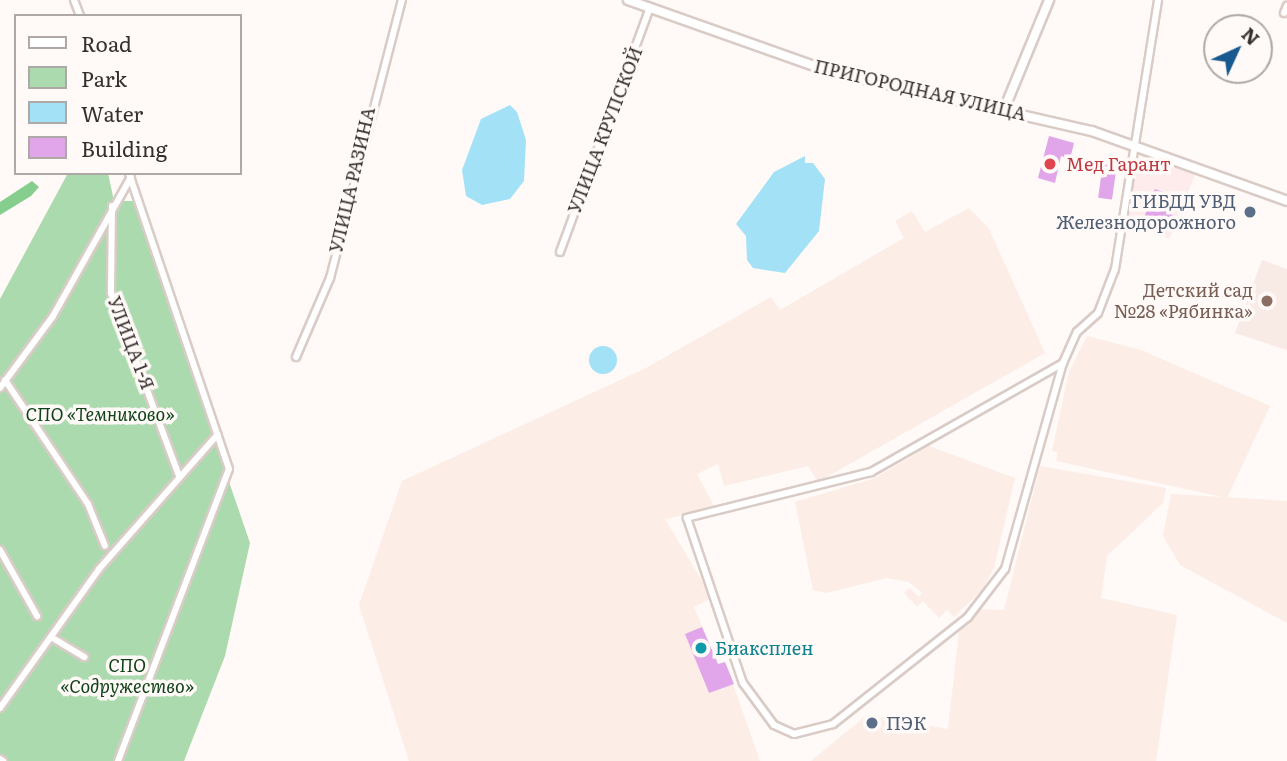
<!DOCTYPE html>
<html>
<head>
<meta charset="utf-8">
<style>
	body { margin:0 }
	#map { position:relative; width:1287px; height:761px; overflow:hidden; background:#fff9f7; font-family:Literata,serif }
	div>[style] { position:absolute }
	.commercial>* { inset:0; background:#fdeceb }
	.industrial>* { inset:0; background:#fcede7 }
	.built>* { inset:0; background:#f8eae5 }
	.green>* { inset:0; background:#acdaaf }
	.forest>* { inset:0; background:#86ce8d }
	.water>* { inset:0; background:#a3e2f6 }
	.round { border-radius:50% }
	.building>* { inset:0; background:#e1a5ea; transform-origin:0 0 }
	.roads { filter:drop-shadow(2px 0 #d9cbc6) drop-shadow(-2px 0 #d9cbc6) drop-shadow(0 2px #d9cbc6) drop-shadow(0 -2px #d9cbc6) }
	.street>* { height:6px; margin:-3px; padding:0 3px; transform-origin:3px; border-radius:3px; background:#fff }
	.secondary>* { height:8px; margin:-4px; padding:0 4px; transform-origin:4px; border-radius:4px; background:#fff }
	.dots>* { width:19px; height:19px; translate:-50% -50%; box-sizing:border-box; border:4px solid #fff9f7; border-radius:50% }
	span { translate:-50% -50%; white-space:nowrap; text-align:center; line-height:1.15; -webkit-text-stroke:7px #fff9f7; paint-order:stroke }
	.street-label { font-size:18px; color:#352f2d }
	.health-label { font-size:18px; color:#be3a42 }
	.left { translate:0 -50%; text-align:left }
	.service-label { font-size:18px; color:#4e5e75 }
	.right { translate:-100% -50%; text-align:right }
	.education-label { font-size:18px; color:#785e54 }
	.park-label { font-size:18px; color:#0f4219; font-style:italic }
	.culture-label { font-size:18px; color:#0d838f }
	.legend { position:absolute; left:14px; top:14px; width:228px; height:161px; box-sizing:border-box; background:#fff9f7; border:2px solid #aea8a6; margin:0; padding:9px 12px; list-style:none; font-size:21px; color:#352f2d }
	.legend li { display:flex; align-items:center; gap:14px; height:35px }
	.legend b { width:35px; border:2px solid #aea8a6 }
	.north { position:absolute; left:1203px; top:14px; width:70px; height:70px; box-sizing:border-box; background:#fff9f7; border:2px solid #aea8a6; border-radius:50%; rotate:45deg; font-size:19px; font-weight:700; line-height:28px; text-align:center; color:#352f2d }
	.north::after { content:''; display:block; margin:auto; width:24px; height:32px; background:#185a8f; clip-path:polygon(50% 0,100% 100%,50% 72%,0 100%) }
</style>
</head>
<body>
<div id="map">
	<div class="commercial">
		<div style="clip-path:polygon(1145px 153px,1197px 170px,1169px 239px,1128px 221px,1137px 163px)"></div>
	</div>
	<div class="industrial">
		<div style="clip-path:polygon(969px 208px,989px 229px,1045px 353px,818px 482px,808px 466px,724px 486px,718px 464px,697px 474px,715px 508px,665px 519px,712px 598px,694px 607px,718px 664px,725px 662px,760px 761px,409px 761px,359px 605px,402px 481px,644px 369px,771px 297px,780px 310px,904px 238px,895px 221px,912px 211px,925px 232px)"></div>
		<div style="clip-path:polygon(1087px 336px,1141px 350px,1270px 406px,1227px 498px,1056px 461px,1058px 452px,1052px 451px,1069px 372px)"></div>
		<div style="clip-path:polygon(929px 446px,1015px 478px,994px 568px,982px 590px,954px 617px,947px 610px,939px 618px,923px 601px,917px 607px,904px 593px,910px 588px,919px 597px,922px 593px,909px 582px,887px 578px,826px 593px,813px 590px,795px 502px,875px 478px)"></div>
		<div style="clip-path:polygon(1040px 466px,1166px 488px,1163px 503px,1107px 556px,1101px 598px,1177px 615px,1156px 761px,811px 761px,867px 715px,948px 729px,959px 632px,982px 609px,1004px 610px)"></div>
		<div style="clip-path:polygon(1171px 494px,1287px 501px,1287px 623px,1180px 565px,1163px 536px)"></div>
	</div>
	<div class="built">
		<div style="clip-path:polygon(1262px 260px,1287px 269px,1287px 350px,1235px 333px)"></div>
	</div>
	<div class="green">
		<div style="clip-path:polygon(68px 173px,108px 173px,114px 201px,133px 201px,250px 543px,225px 656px,184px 761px,0 761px,0 299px)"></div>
	</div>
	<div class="forest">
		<div style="clip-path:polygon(32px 181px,39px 187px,31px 196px,0 215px,0 202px)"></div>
	</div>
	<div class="water">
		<div style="clip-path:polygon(510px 105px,517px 112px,526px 140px,524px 181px,510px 199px,482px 205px,466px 196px,462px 170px,481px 119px)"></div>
		<div style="clip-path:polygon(805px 156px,805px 163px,813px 163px,825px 179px,819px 231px,785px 273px,753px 268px,747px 260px,746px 236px,736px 224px,774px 172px)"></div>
		<div class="round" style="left:589px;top:346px;width:28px;height:28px"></div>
	</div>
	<div class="building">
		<div style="clip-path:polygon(1049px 136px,1074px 143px,1070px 159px,1061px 156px,1055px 183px,1038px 178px)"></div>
		<div style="left:1103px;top:163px;width:14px;height:35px;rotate:8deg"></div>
		<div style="left:1155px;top:189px;width:26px;height:38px;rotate:21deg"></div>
		<div style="clip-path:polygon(702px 627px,718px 664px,725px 662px,734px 684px,709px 693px,685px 634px)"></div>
	</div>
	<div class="roads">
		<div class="street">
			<div style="left:74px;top:0;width:17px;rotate:69deg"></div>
			<div style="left:1284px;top:13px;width:8px;rotate:-67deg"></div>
			<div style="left:112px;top:206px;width:87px;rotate:90.7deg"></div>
			<div style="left:111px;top:293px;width:195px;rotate:69.6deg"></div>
			<div style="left:560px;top:252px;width:261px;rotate:-69.8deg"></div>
			<div style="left:296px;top:357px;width:86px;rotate:-66.7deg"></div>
			<div style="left:330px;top:278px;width:287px;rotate:-75.5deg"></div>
			<div style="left:1063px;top:363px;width:221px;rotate:150.4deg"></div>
			<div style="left:871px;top:472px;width:190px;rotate:166deg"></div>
			<div style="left:687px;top:518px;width:174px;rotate:71.3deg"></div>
			<div style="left:743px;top:683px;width:52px;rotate:53.6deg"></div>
			<div style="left:774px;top:725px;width:22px;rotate:24deg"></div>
			<div style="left:794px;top:734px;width:40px;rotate:-14.4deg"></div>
			<div style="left:833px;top:724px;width:172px;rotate:-38.4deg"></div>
			<div style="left:968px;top:617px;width:61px;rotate:-52.4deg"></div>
			<div style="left:1005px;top:569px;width:214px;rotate:-74.3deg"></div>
			<div style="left:1063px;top:363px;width:34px;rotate:-66deg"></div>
			<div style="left:1077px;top:332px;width:28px;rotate:-42deg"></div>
			<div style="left:1098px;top:313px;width:47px;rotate:-68.9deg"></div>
			<div style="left:1115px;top:269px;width:272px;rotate:-80.9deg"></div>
			<div style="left:5px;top:380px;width:149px;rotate:56.2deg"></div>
			<div style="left:88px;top:504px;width:45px;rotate:68deg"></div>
			<div style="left:0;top:388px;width:89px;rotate:-53.6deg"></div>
			<div style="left:53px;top:316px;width:159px;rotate:-60.7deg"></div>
			<div style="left:0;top:550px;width:76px;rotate:60.7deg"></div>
			<div style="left:51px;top:637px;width:39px;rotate:31deg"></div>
			<div style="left:0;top:708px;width:171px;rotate:-54.5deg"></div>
			<div style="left:99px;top:569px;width:179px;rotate:-48.6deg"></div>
			<div style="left:0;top:759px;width:4px;rotate:34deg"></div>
			<div style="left:118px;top:761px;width:312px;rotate:-69.2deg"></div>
			<div style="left:229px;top:469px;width:312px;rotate:-108.7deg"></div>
		</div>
		<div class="secondary">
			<div style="left:628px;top:0;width:213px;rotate:19.5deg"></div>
			<div style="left:829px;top:71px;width:270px;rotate:12.9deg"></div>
			<div style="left:1092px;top:131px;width:207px;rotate:19.7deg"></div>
			<div style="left:1005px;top:107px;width:116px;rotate:-67.6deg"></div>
		</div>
	</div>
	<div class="dots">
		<div style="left:1050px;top:164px;background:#e0444e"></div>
		<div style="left:1250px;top:212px;background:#5c6f8a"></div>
		<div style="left:1267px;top:301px;background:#8d6e63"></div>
		<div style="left:701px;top:648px;background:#0f9aa8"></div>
		<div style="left:872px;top:723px;background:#5c6f8a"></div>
	</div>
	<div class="street-label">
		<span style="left:920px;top:90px;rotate:13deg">ПРИГОРОДНАЯ УЛИЦА</span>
		<span style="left:605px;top:130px;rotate:-69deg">УЛИЦА КРУПСКОЙ</span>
		<span style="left:352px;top:180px;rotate:-77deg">УЛИЦА РАЗИНА</span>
		<span style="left:131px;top:343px;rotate:69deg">УЛИЦА 1-Я</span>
	</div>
	<div class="health-label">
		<span class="left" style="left:1066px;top:164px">Мед Гарант</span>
	</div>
	<div class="service-label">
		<span class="right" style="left:1236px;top:212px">ГИБДД УВД<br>Железнодорожного</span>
		<span class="left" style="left:886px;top:723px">ПЭК</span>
	</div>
	<div class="education-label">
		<span class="right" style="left:1253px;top:301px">Детский сад<br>№28 «Рябинка»</span>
	</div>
	<div class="park-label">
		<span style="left:100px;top:414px">СПО «Темниково»</span>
		<span style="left:127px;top:676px">СПО<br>«Содружество»</span>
	</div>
	<div class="culture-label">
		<span class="left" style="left:715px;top:648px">Биаксплен</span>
	</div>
	<ul class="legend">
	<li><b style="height:9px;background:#fff"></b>Road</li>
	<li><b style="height:19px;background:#acdaaf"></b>Park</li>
	<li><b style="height:19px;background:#a3e2f6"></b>Water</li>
	<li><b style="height:19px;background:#e1a5ea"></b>Building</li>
	</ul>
	<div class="north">N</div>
</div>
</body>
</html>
